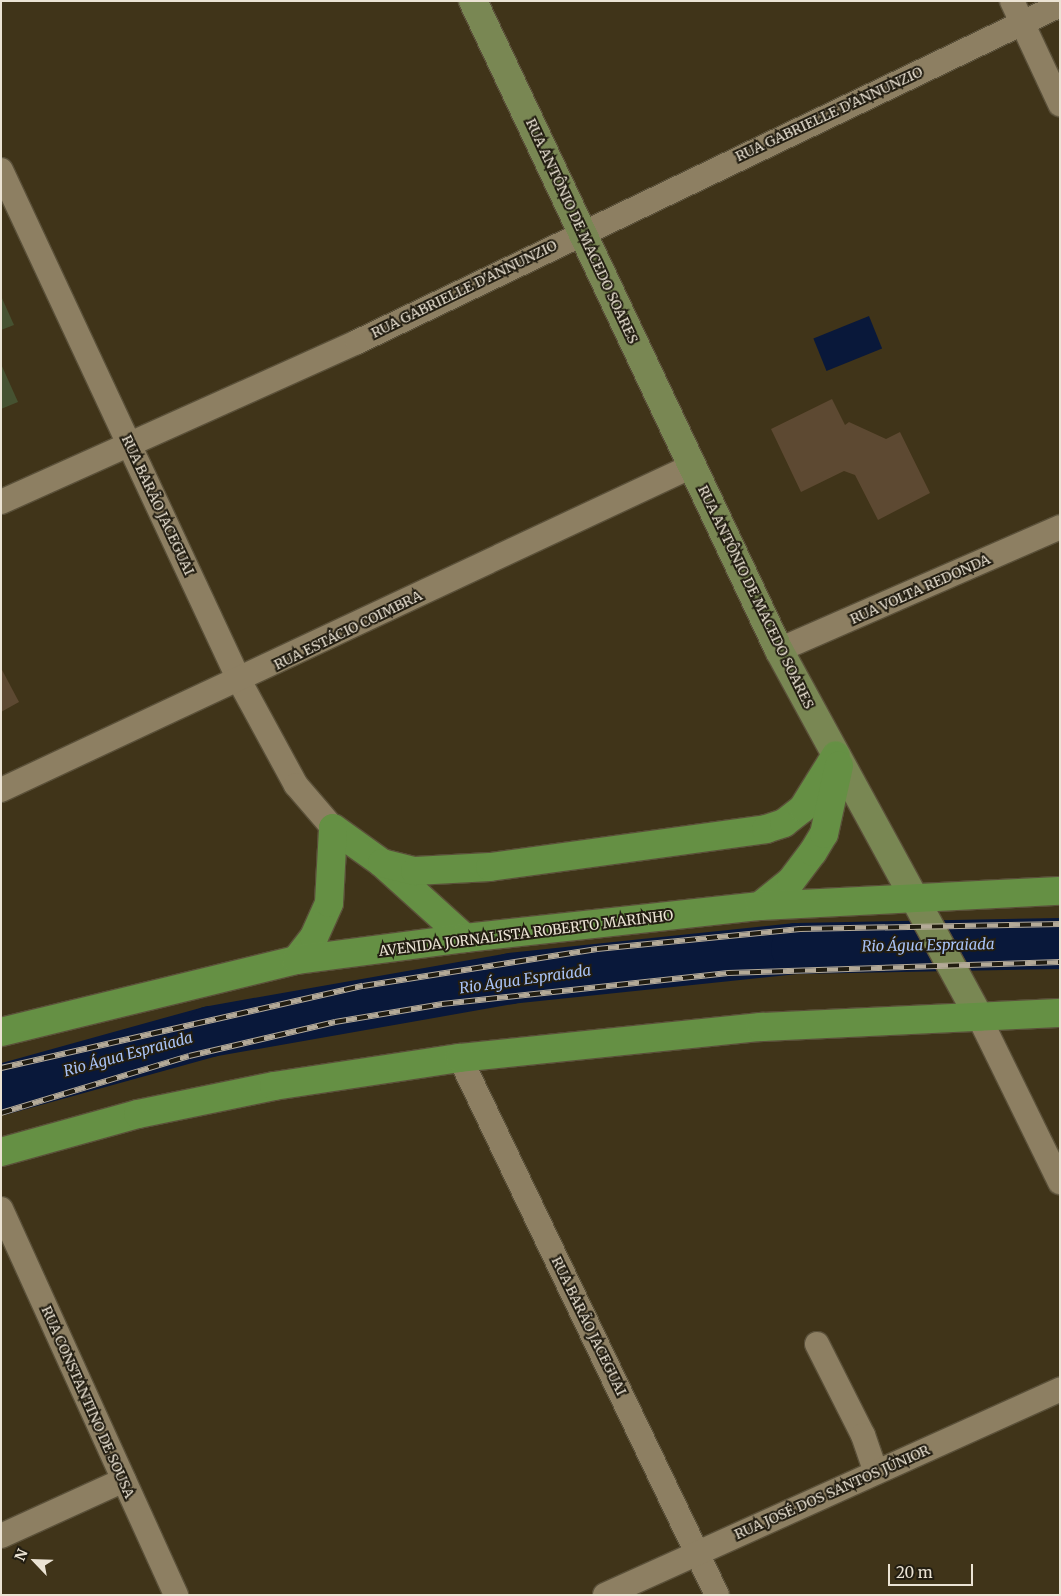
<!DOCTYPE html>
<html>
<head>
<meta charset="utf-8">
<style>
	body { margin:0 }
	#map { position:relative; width:1061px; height:1596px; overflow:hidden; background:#403419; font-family:Merriweather,serif }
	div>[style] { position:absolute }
	.green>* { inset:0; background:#465231 }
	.water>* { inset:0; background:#09183a; transform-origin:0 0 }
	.river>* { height:51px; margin:-25.5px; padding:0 25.5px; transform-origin:25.5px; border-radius:25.5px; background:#09183a }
	.building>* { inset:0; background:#5d4932 }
	.roads { filter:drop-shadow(1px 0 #5a5039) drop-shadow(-1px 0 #5a5039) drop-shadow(0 1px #5a5039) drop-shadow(0 -1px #5a5039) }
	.minor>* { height:24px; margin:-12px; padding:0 12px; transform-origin:12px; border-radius:12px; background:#8d7f62 }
	.secondary>* { height:28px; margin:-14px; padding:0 14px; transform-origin:14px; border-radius:14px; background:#798753 }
	.primary>* { height:28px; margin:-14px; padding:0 14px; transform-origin:14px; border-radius:14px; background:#659044 }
	.rail>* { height:5.5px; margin-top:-2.75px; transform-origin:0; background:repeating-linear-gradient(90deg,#221d11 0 11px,#b4aa98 0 22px); box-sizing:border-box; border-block:1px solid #b4aa98 }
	span { translate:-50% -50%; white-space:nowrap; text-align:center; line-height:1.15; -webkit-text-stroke:4px #221d11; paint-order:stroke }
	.street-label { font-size:14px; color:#ebe3d4 }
	.water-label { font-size:15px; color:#a8c2f6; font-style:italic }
	.frame { position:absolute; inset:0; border:2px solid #ebe3d4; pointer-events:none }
	.north { position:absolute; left:10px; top:1536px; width:50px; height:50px; -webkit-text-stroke:4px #221d11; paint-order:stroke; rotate:294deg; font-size:14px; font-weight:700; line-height:20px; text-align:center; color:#ebe3d4 }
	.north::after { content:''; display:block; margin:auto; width:18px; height:22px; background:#ebe3d4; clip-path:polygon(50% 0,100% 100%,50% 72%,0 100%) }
	.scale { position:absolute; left:888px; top:1564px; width:85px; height:22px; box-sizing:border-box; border:2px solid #ebe3d4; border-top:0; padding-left:6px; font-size:15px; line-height:18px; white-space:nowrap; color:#ebe3d4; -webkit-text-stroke:4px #221d11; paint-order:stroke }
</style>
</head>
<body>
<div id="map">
	<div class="green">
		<div style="clip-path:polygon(1px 296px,14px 325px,1px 330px)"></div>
		<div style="clip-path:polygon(1px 364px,18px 402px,1px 409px)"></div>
	</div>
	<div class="water">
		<div style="left:869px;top:316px;width:35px;height:60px;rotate:68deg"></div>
	</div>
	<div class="river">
		<div style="left:1px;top:1089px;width:217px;rotate:-15.5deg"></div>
		<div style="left:210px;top:1031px;width:305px;rotate:-10deg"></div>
		<div style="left:510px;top:978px;width:288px;rotate:-6deg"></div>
		<div style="left:796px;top:948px;width:264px;rotate:-1.1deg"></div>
	</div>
	<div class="building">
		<div style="clip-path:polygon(832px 399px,845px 425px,849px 422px,886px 439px,900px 432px,930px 493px,878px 520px,855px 475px,844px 471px,801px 492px,771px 429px)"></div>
		<div style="clip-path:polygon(1px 668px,19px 702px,1px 712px)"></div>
	</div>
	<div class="roads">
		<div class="minor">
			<div style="left:1012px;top:1px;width:114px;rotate:65deg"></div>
			<div style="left:1px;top:170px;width:565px;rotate:64.98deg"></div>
			<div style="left:240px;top:682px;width:117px;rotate:61.5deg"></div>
			<div style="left:296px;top:785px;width:57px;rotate:49.3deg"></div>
			<div style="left:1px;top:502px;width:390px;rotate:-24.2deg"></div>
			<div style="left:357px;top:342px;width:780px;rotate:-25.61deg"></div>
			<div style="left:779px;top:650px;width:307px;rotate:-23.6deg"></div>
			<div style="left:1px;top:790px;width:763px;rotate:-25.12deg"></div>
			<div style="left:979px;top:1017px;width:184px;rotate:63.9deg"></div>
			<div style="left:460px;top:1058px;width:595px;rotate:64.42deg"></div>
			<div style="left:1px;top:1209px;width:424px;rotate:65.6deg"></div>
			<div style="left:817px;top:1344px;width:102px;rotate:63.2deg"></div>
			<div style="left:863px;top:1435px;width:39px;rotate:71deg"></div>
			<div style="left:1px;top:1536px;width:135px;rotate:-24.5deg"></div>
			<div style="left:605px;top:1595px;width:499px;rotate:-24.3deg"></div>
		</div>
		<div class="secondary">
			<div style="left:473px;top:1px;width:718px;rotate:64.76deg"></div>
			<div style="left:779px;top:650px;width:418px;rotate:61.4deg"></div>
		</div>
		<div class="primary">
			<div style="left:333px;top:828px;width:60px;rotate:35.5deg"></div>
			<div style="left:382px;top:863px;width:112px;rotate:42.1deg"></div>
			<div style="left:382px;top:863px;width:34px;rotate:14deg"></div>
			<div style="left:415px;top:871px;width:75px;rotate:-3.1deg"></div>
			<div style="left:490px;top:867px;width:279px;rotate:-7.8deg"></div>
			<div style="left:766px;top:829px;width:19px;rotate:-18deg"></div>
			<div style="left:784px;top:823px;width:24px;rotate:-38deg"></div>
			<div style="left:803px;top:808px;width:62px;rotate:-58.1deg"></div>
			<div style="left:760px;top:906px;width:40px;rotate:-39deg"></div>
			<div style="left:791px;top:881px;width:36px;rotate:-53deg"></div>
			<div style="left:813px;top:852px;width:21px;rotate:-59deg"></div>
			<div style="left:824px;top:834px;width:70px;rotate:-77.6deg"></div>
			<div style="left:296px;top:960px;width:29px;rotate:-52deg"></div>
			<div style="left:314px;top:937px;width:37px;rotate:-66deg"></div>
			<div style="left:329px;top:903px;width:75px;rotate:-86.9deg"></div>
			<div style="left:1px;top:1032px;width:304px;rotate:-13.7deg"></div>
			<div style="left:296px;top:960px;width:170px;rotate:-7.4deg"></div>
			<div style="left:465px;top:938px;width:297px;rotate:-6.2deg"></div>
			<div style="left:760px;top:906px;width:300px;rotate:-2.9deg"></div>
			<div style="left:1px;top:1152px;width:142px;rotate:-15.5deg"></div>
			<div style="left:138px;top:1114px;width:139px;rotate:-11.6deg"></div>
			<div style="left:274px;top:1086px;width:188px;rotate:-8.6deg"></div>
			<div style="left:460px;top:1058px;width:303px;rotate:-5.9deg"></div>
			<div style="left:761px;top:1027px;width:299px;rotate:-2.7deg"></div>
		</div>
	</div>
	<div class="rail">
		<div style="left:1px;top:1068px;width:371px;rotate:-12.8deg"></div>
		<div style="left:363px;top:986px;width:237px;rotate:-9deg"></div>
		<div style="left:597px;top:949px;width:204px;rotate:-5.6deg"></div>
		<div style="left:800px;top:929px;width:260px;rotate:-1.1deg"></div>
		<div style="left:1px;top:1113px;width:196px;rotate:-16.9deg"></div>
		<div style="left:189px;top:1056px;width:150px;rotate:-13.1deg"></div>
		<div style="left:335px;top:1022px;width:109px;rotate:-9.5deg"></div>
		<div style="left:442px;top:1004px;width:288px;rotate:-6.2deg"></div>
		<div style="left:728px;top:973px;width:332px;rotate:-1.9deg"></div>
	</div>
	<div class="street-label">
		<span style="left:829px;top:114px;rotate:-25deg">RUA GABRIELLE D'ANNUNZIO</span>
		<span style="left:582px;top:231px;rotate:65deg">RUA ANTÔNIO DE MACEDO SOARES</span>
		<span style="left:464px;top:289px;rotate:-26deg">RUA GABRIELLE D'ANNUNZIO</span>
		<span style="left:158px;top:505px;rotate:65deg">RUA BARÃO JACEGUAI</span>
		<span style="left:920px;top:589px;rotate:-24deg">RUA VOLTA REDONDA</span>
		<span style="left:756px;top:597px;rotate:64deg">RUA ANTÔNIO DE MACEDO SOARES</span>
		<span style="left:348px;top:630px;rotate:-26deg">RUA ESTÁCIO COIMBRA</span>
		<span style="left:526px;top:933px;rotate:-7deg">AVENIDA JORNALISTA ROBERTO MARINHO</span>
		<span style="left:589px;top:1326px;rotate:64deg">RUA BARÃO JACEGUAI</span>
		<span style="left:88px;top:1402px;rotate:66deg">RUA CONSTANTINO DE SOUSA</span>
		<span style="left:832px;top:1492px;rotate:-24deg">RUA JOSÉ DOS SANTOS JÚNIOR</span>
	</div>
	<div class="water-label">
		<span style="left:928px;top:945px;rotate:-1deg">Rio Água Espraiada</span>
		<span style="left:525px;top:979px;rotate:-8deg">Rio Água Espraiada</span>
		<span style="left:128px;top:1054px;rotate:-15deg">Rio Água Espraiada</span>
	</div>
	<div class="frame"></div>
	<div class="north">N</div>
	<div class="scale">20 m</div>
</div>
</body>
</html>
